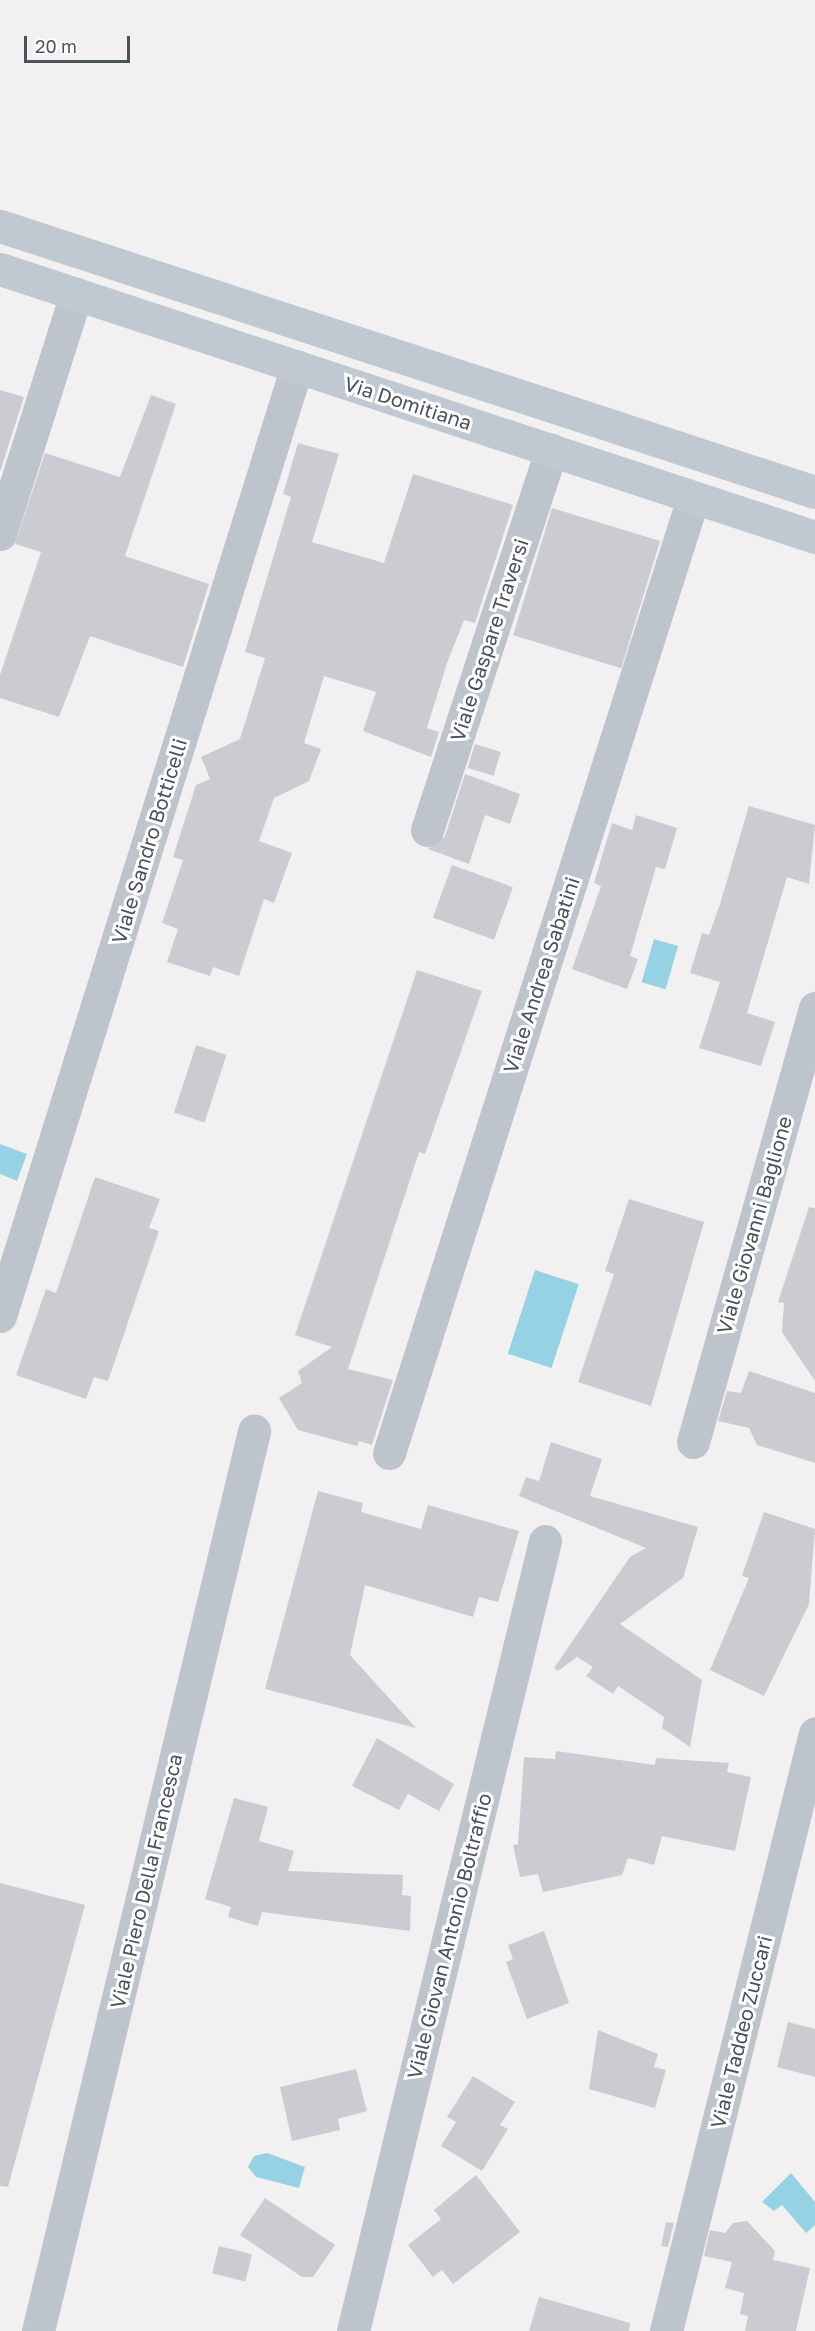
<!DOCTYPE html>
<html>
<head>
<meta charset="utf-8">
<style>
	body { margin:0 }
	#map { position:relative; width:815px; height:2331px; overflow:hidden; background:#f2f0f0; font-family:"Golos Text",sans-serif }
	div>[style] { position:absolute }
	.water>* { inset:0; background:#95d2e3; transform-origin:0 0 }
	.building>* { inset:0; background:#cbccd2; transform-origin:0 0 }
	.minor>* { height:33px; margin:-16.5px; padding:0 16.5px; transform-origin:16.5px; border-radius:16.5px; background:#bdc4cb }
	.secondary>* { height:33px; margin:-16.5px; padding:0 16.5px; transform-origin:16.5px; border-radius:16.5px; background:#c0c8d2 }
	span { translate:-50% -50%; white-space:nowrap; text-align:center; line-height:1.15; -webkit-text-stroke:6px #fff; paint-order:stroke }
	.street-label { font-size:20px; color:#4a535c }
	.scale { position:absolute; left:24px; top:36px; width:106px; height:27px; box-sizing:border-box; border:3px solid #4a535c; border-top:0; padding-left:8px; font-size:18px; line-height:21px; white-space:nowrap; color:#4a535c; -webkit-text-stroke:4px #fff; paint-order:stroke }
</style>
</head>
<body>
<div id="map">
	<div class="water">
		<div style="left:654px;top:939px;width:25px;height:45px;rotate:16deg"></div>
		<div style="clip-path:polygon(0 1144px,27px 1154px,17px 1181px,0 1174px)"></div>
		<div style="left:535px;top:1270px;width:46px;height:88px;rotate:18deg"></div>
		<div style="clip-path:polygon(267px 2153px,305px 2167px,299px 2188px,256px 2177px,248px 2167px,254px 2156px)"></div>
		<div style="clip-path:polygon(791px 2173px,815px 2202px,815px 2225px,806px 2233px,782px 2205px,774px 2211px,762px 2202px)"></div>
	</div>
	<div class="building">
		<div style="clip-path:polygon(0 390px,24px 397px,0 472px)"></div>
		<div style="clip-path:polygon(151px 395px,176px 404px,125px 556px,209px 584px,183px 667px,90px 636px,59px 717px,0 698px,0 675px,41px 552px,15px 544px,45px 453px,120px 477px)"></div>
		<div style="clip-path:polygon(298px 443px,339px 454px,312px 542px,384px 563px,413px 474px,513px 505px,475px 623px,464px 620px,447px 663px,427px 728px,439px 732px,431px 757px,363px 731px,376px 692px,324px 676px,304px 743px,321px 749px,309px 781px,274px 798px,259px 841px,292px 853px,274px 903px,264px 899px,239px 976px,213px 967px,210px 976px,167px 962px,178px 929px,162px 923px,183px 860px,173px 857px,196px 785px,210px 779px,201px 757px,240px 739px,265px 658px,245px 652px,291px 497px,283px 494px)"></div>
		<div style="left:552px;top:508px;width:113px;height:133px;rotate:17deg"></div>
		<div style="left:475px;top:744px;width:27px;height:25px;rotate:17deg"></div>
		<div style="clip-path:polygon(465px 774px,520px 794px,510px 824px,485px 815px,469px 864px,428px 849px,445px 836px)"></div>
		<div style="clip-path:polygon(749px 806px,815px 825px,809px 884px,787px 877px,747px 1013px,775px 1022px,761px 1066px,699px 1048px,720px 982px,690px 973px,702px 933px,709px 935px,720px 904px)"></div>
		<div style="clip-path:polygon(636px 815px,677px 828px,665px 869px,656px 867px,630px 956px,638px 959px,627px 989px,572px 969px,601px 886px,594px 883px,612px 823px,632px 830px)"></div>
		<div style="left:452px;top:865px;width:65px;height:56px;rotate:20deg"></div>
		<div style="clip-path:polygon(417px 970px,482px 991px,425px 1154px,419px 1152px,348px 1369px,393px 1380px,372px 1445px,359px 1441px,357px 1446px,298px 1430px,279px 1398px,302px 1383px,298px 1371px,332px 1347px,295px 1335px)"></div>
		<div style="left:196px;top:1045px;width:32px;height:71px;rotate:18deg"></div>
		<div style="clip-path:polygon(95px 1177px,160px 1199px,149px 1228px,159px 1231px,108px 1381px,94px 1377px,86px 1399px,16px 1375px,46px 1289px,56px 1293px)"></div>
		<div style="clip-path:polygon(629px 1199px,704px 1222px,651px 1406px,578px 1382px,614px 1274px,605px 1271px)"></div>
		<div style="clip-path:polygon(809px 1207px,815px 1208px,815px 1381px,782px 1332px,784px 1303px,778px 1302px)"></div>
		<div style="clip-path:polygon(749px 1371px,815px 1393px,815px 1463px,757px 1445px,749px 1428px,718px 1421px,727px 1391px,741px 1393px)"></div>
		<div style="clip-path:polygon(551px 1442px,602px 1459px,590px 1496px,698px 1527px,683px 1578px,620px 1624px,702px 1680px,690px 1747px,662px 1728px,664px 1717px,618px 1686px,613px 1694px,586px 1676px,593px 1667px,577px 1657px,558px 1671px,554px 1668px,630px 1557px,646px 1548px,519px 1496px,526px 1477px,539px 1481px)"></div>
		<div style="clip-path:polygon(318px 1491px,363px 1503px,361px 1512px,421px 1529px,428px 1505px,519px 1531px,498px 1602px,479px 1597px,473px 1617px,365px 1585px,350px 1655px,416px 1728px,265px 1689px)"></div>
		<div style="clip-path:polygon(764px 1512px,815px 1529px,809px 1604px,764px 1696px,710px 1670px,749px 1578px,742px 1576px)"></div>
		<div style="clip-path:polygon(377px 1738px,454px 1784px,439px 1811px,408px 1794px,399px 1810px,352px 1786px)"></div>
		<div style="clip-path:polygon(556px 1751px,655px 1765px,656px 1758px,729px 1763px,727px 1772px,751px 1777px,735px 1851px,662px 1836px,654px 1865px,628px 1858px,622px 1875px,543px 1892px,538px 1874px,520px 1877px,513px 1845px,518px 1844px,524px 1757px,555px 1759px)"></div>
		<div style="clip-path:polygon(234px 1798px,268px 1807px,259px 1841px,294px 1851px,288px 1871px,403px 1875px,402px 1895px,411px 1896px,410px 1931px,262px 1912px,258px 1926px,228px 1917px,231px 1907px,205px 1899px)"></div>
		<div style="clip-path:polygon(0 1883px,85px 1905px,8px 2187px,0 2186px)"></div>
		<div style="clip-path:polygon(544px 1931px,569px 2003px,527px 2019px,506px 1962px,513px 1959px,508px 1945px)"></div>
		<div style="clip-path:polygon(788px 2022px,815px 2029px,815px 2077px,777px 2067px)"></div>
		<div style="clip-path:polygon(598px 2030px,658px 2054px,654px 2067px,666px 2070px,655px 2108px,589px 2089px)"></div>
		<div style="clip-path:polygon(356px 2069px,367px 2111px,338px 2119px,340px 2130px,292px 2141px,280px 2087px)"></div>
		<div style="clip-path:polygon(473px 2076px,515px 2102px,500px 2125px,508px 2129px,482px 2171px,441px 2146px,456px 2122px,447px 2117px)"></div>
		<div style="clip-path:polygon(476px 2175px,520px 2232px,453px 2284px,442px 2270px,433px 2277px,408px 2245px,441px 2219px,434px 2210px)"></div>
		<div style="clip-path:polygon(265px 2198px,335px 2245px,313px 2277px,302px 2277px,240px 2235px)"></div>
		<div style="clip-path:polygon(747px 2221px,775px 2251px,773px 2260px,810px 2268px,796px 2331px,745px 2331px,748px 2316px,740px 2314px,744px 2293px,725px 2288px,732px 2262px,704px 2256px,710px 2230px,725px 2233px,733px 2223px)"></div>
		<div style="clip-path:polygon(666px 2222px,674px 2223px,668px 2247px,661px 2246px)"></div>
		<div style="left:219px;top:2246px;width:34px;height:28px;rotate:14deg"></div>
		<div style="clip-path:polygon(539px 2297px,630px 2323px,629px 2331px,529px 2331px)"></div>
	</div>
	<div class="minor">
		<div style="left:0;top:534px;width:252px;rotate:-72.4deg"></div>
		<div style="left:427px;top:830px;width:400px;rotate:-71.9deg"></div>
		<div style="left:0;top:1316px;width:995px;rotate:-72.64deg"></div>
		<div style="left:693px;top:1442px;width:451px;rotate:-74.3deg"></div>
		<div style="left:389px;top:1453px;width:1002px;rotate:-72.34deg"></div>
		<div style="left:38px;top:2331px;width:926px;rotate:-76.5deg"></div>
		<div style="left:353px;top:2331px;width:813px;rotate:-76.34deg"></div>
		<div style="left:666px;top:2331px;width:616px;rotate:-76.01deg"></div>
	</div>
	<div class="secondary">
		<div style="left:0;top:226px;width:857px;rotate:18.08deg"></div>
		<div style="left:0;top:269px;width:858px;rotate:18.2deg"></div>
	</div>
	<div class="street-label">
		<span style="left:408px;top:403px;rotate:18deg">Via Domitiana</span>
		<span style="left:489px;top:640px;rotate:-72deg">Viale Gaspare Traversi</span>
		<span style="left:149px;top:841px;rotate:-73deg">Viale Sandro Botticelli</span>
		<span style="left:541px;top:975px;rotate:-72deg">Viale Andrea Sabatini</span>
		<span style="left:754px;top:1225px;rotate:-74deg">Viale Giovanni Baglione</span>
		<span style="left:146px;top:1881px;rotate:-77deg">Viale Piero Della Francesca</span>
		<span style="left:449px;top:1936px;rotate:-76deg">Viale Giovan Antonio Boltraffio</span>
		<span style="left:741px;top:2032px;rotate:-76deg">Viale Taddeo Zuccari</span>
	</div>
	<div class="scale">20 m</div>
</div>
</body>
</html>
